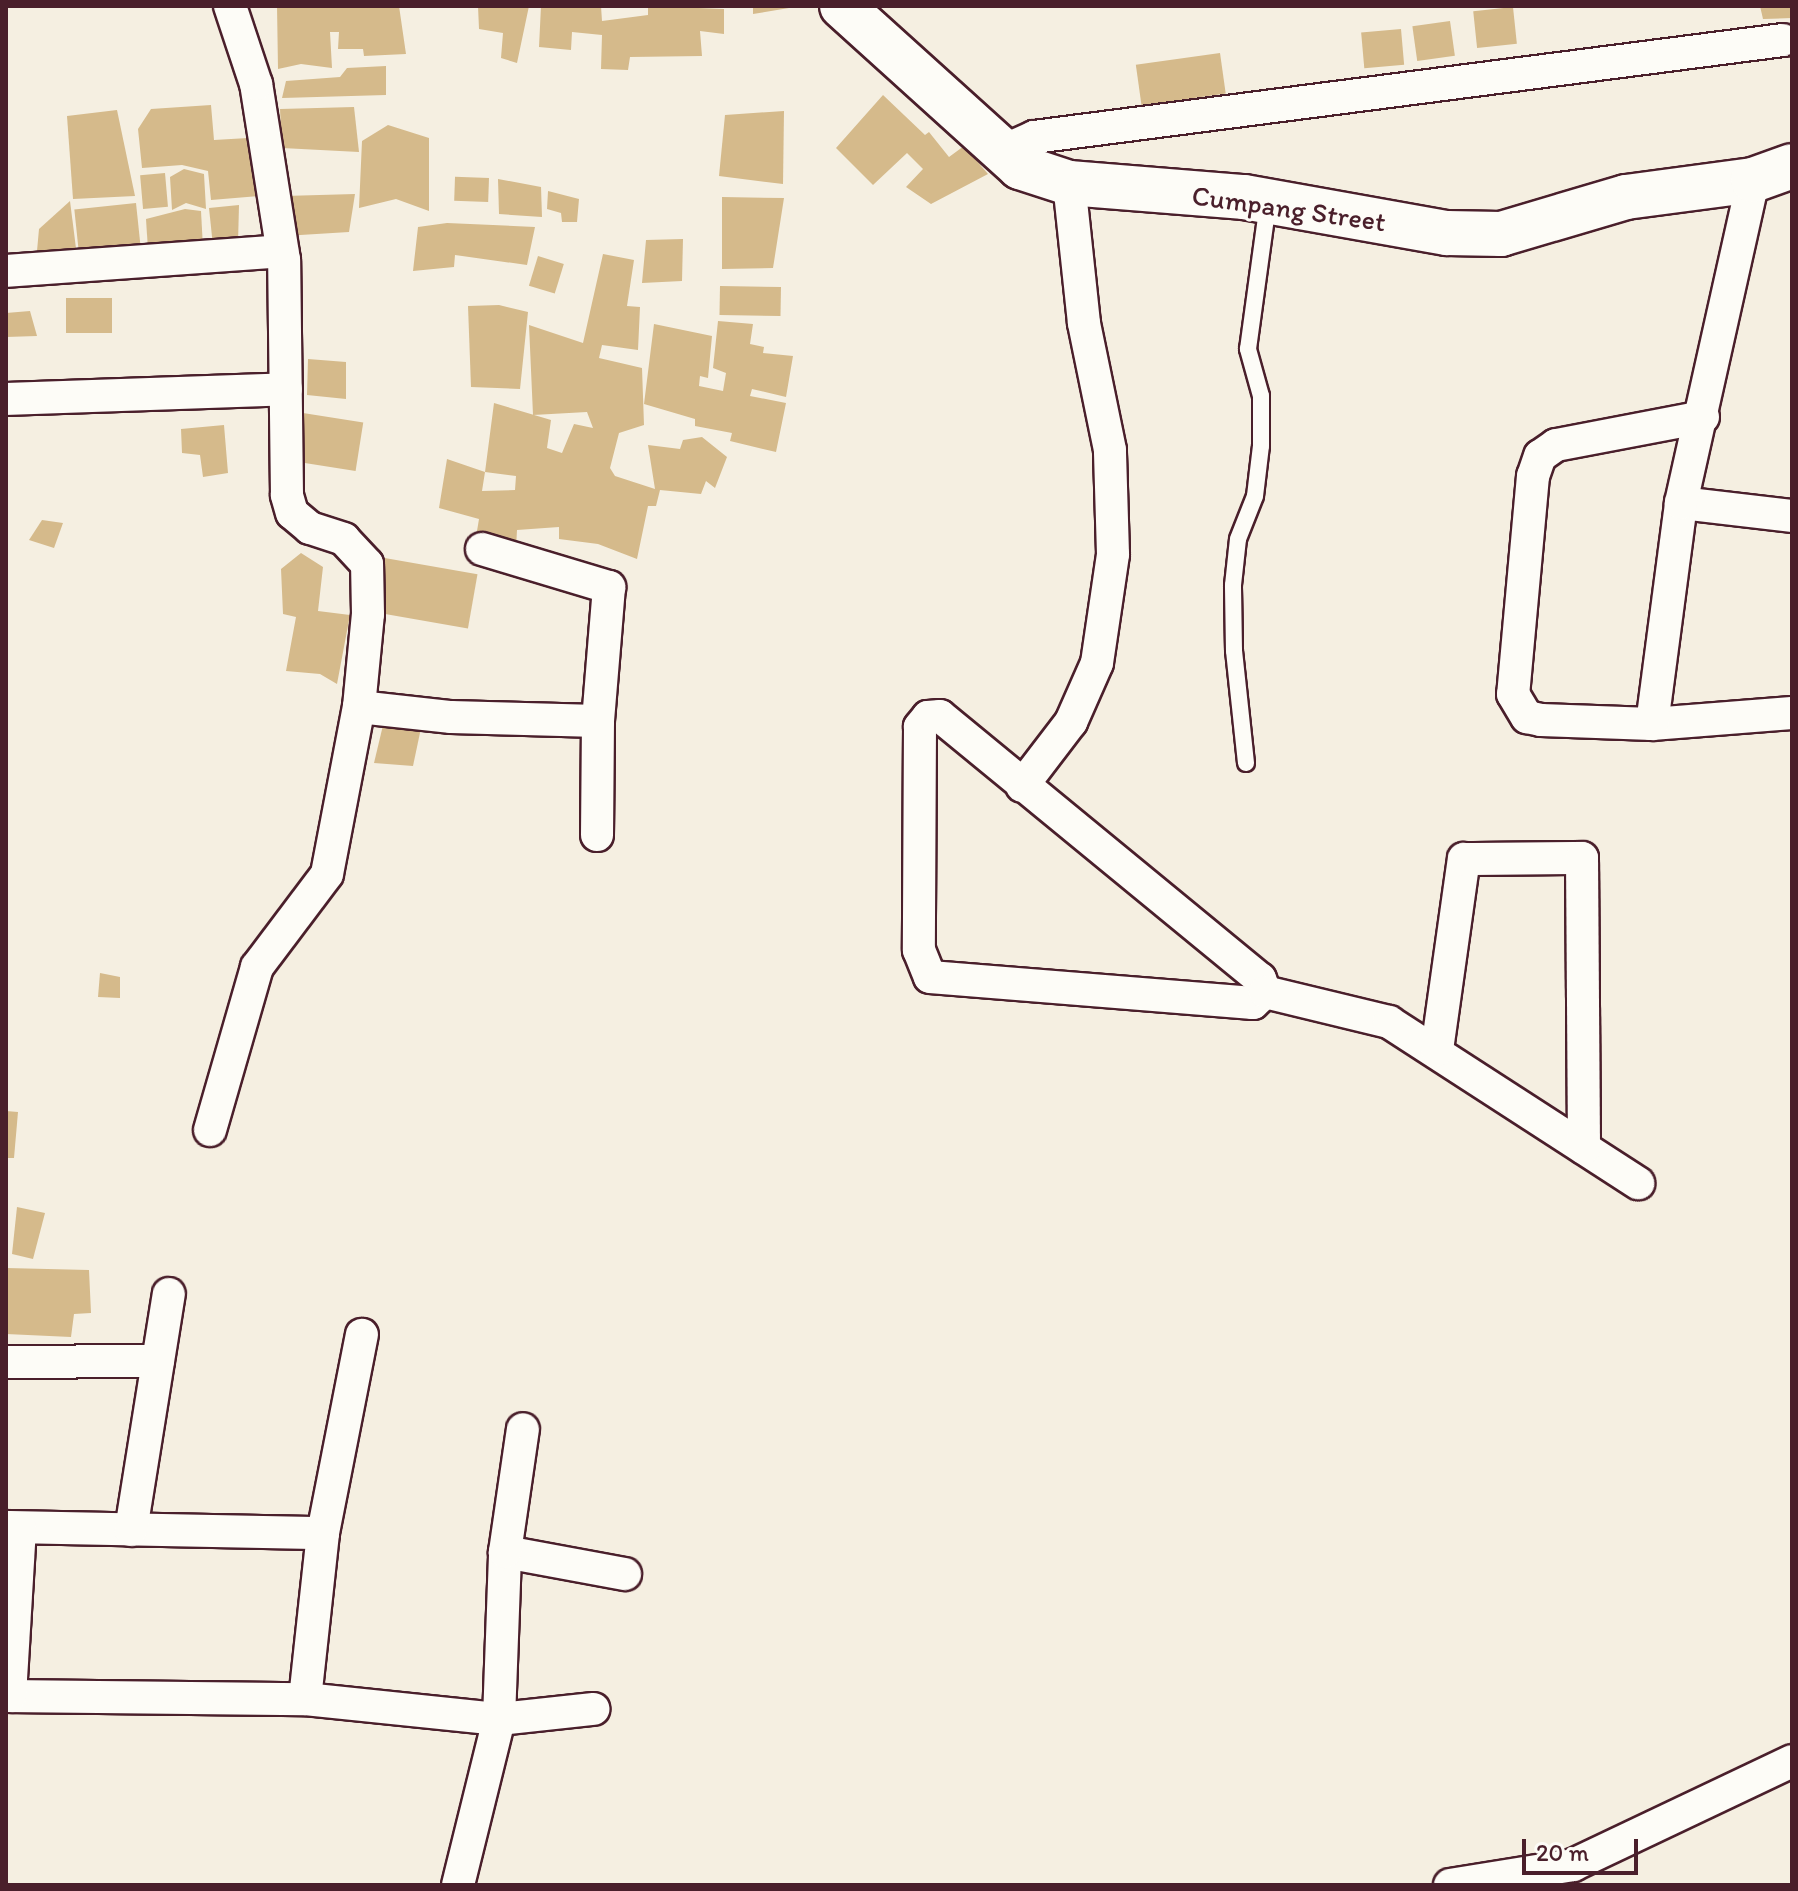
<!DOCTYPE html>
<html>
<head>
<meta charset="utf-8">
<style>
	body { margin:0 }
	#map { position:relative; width:1798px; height:1891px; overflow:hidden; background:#f5efe1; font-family:Itim,sans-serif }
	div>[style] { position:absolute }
	.building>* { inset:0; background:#d5ba8b; transform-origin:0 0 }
	.roads { filter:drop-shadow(2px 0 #4a1f2b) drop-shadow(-2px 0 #4a1f2b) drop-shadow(0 2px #4a1f2b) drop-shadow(0 -2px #4a1f2b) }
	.lane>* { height:16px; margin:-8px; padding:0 8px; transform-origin:8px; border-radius:8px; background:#fdfcf7 }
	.street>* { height:32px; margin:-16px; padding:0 16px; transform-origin:16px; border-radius:16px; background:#fdfcf7 }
	.secondary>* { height:44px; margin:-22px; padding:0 22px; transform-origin:22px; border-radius:22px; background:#fdfcf7 }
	span { translate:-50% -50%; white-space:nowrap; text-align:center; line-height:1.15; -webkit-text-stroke:6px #fdfcf7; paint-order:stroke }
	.street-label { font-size:28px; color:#4a1f2b }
	.frame { position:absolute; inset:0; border:8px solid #4a1f2b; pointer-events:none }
	.scale { position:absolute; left:1522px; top:1839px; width:116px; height:36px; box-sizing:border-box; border:4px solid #4a1f2b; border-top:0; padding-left:10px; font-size:24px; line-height:28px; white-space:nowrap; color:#4a1f2b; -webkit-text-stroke:6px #fdfcf7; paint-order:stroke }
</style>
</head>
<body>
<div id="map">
	<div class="building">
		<div style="clip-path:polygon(277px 6px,399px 6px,406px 54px,364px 56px,363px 49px,338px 49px,339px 32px,330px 32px,332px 68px,301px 64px,278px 69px)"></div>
		<div style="clip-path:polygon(478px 6px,529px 6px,517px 63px,501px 58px,503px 33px,479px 29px)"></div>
		<div style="clip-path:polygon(541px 6px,601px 6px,602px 21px,648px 15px,648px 6px,724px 9px,724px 34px,700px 31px,702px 56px,630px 57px,628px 70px,601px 69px,602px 35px,572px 32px,571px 50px,539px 47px)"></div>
		<div style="clip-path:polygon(753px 6px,789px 6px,789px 8px,753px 14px)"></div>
		<div style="clip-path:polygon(1760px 6px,1792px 6px,1792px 18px,1763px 19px)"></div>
		<div style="left:1513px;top:7px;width:37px;height:40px;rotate:84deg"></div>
		<div style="left:1450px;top:21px;width:35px;height:38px;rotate:82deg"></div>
		<div style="left:1401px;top:29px;width:36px;height:40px;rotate:85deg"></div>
		<div style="left:1220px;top:53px;width:41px;height:85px;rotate:82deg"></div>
		<div style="clip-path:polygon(386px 66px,386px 95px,282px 98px,286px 81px,340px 77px,347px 68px)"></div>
		<div style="clip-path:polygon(883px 95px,925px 135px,929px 132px,949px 157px,964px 146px,988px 174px,931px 204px,906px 187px,923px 169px,907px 153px,873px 185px,836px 148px)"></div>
		<div style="clip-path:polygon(211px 105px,214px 140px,248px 138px,258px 196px,211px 200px,208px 171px,182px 165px,142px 168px,138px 129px,151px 109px)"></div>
		<div style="clip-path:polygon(354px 107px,359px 152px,282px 148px,280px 109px)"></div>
		<div style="clip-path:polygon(117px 110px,135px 196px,73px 199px,67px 116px)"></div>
		<div style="clip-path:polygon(784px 111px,783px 184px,719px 176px,725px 115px)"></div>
		<div style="clip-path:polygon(388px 125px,429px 138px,429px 211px,396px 199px,359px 208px,362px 141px)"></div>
		<div style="clip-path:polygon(184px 169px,204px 174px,206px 209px,186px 203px,172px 210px,170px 177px)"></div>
		<div style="left:165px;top:173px;width:34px;height:25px;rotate:85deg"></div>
		<div style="left:489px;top:178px;width:24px;height:34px;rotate:92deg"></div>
		<div style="clip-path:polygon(498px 179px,541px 187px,542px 217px,499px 214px)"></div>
		<div style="clip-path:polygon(548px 191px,579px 199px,577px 222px,562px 222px,561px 213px,547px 209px)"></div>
		<div style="clip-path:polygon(355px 194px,349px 232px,284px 236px,284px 196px)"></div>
		<div style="clip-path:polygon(722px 197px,784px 198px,773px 268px,722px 269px)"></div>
		<div style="clip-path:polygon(70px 201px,78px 264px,37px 251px,39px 229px)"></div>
		<div style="left:136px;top:203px;width:55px;height:62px;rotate:84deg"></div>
		<div style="clip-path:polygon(239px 205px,238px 243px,213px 246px,209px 208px)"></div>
		<div style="clip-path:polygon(185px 209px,201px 211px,203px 248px,148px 250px,146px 219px)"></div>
		<div style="clip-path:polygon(447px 223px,535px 227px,527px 265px,455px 255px,454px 267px,413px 271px,418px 227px)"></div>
		<div style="clip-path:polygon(683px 239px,682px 281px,642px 283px,646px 240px)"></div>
		<div style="clip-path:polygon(603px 254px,634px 260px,627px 306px,640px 307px,638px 350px,602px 345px,599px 358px,642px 368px,644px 425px,619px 433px,610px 468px,615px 476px,655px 489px,648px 445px,680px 449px,683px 440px,702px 437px,727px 457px,715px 488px,706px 481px,701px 494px,660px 490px,656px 506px,648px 506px,637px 559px,598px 544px,559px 539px,559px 527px,517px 530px,516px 549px,474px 549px,479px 519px,439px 508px,447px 459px,485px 472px,482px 491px,515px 490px,516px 476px,485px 472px,494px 403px,551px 420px,547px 448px,562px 453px,574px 424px,593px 428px,587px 412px,533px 415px,529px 325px,583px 343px)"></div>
		<div style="left:538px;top:256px;width:27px;height:31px;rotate:17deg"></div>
		<div style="left:720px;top:286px;width:61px;height:29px;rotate:1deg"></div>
		<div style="left:112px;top:298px;width:35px;height:46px;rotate:90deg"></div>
		<div style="clip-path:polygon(499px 305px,528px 312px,520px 389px,471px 387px,468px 306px)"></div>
		<div style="clip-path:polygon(30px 311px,37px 336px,6px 337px,6px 313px)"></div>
		<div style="clip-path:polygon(718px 321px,753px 324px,750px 344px,764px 347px,763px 353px,793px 356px,786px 397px,752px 389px,750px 396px,786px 403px,776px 452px,730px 441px,732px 433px,695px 426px,695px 419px,644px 404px,654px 324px,712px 336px,708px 378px,700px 376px,699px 386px,723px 391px,726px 373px,713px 368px)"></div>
		<div style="clip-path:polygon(308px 359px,346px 362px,346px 399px,307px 395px)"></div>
		<div style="left:303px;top:413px;width:61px;height:49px;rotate:9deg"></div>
		<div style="clip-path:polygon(224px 425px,228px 473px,203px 477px,200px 455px,182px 453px,181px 429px)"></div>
		<div style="clip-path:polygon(42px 520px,63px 523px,54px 548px,29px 540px)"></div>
		<div style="clip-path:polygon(301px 553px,323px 567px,318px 611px,350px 615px,337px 684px,320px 674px,286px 671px,296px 617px,283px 614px,281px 569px)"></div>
		<div style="left:379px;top:557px;width:100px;height:55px;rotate:10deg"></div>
		<div style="clip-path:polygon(384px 721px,421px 728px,413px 766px,374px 763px)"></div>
		<div style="clip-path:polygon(100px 973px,120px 977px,120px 998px,98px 997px)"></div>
		<div style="clip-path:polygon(6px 1111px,18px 1112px,14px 1158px,6px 1158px)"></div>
		<div style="clip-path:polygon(17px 1207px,45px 1213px,33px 1259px,12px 1254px)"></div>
		<div style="clip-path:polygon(6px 1268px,89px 1270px,91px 1313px,74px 1314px,71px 1337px,6px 1334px)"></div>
	</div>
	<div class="roads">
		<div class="lane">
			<div style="left:1246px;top:763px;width:113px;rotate:-96.1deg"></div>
			<div style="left:1234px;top:651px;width:66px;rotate:-90.9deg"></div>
			<div style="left:1233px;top:585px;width:46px;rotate:-83.8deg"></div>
			<div style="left:1238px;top:539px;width:46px;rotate:-68.4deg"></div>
			<div style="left:1255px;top:496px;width:50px;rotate:-83.2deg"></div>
			<div style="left:1261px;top:446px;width:50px;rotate:-90deg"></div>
			<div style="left:1261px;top:396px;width:49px;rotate:-105.5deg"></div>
			<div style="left:1248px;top:349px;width:147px;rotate:-82.2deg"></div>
		</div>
		<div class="street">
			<div style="left:1003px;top:151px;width:34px;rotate:-24deg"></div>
			<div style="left:1034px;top:137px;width:755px;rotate:-7.38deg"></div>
			<div style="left:6px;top:271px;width:277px;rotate:-4.1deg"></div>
			<div style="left:6px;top:399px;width:280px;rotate:-2deg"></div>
			<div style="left:1703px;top:417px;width:150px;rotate:169.2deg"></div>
			<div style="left:1556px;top:445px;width:19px;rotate:145deg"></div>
			<div style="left:1540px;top:456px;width:21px;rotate:109deg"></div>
			<div style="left:1533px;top:476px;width:219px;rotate:95.2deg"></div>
			<div style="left:1513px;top:694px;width:27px;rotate:59deg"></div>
			<div style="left:1527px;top:717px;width:14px;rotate:12deg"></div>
			<div style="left:1541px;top:720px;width:111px;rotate:2.1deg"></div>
			<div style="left:1652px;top:724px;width:140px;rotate:-4.5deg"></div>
			<div style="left:1681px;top:503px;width:112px;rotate:6.7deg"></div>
			<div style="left:482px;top:549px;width:133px;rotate:16.7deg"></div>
			<div style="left:609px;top:587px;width:134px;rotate:94.7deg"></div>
			<div style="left:598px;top:721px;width:114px;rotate:90.5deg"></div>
			<div style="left:359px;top:707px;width:93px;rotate:6.2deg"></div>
			<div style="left:451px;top:717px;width:147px;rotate:1.6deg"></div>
			<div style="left:1652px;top:724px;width:223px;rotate:-82.5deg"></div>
			<div style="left:1681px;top:503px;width:331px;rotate:-77.4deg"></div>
			<div style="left:1022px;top:786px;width:81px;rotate:-52.6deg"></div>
			<div style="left:1071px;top:722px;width:64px;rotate:-66.2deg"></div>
			<div style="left:1097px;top:663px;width:110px;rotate:-81.6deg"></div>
			<div style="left:1113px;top:554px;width:104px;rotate:-91.7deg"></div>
			<div style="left:1110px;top:450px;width:130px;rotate:-101.6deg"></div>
			<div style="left:1084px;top:323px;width:141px;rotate:-96.1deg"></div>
			<div style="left:1265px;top:992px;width:14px;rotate:-111deg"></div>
			<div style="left:1260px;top:979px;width:414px;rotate:-140.6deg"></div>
			<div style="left:940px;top:716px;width:12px;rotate:175deg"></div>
			<div style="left:928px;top:717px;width:13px;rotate:129deg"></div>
			<div style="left:920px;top:727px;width:223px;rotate:90.3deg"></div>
			<div style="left:919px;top:950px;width:29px;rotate:68deg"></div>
			<div style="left:930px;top:977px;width:324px;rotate:4.6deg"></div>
			<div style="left:1253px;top:1003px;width:16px;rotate:-43deg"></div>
			<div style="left:1265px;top:992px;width:128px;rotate:13.6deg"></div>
			<div style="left:1389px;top:1022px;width:297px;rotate:32.9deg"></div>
			<div style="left:1437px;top:1050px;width:193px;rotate:-82deg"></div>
			<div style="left:1464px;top:859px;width:118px;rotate:-0.5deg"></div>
			<div style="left:1582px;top:858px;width:290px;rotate:89.6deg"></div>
			<div style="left:210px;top:1130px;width:170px;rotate:-73.9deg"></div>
			<div style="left:257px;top:967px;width:116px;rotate:-53deg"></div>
			<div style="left:327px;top:874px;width:170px;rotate:-79.2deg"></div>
			<div style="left:359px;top:707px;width:93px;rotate:-84.5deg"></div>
			<div style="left:368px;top:614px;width:50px;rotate:-91.1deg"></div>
			<div style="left:367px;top:564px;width:34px;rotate:-133deg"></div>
			<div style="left:344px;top:539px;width:36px;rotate:-162deg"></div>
			<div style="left:310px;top:528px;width:23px;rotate:-140deg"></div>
			<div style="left:292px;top:513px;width:19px;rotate:-106deg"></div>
			<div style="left:287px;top:495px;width:235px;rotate:-90.7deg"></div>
			<div style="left:284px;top:260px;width:178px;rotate:-99deg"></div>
			<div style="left:256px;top:84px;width:82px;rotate:-108.4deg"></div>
			<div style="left:6px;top:1362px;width:152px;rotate:-0.4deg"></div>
			<div style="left:6px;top:1527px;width:317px;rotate:1.1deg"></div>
			<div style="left:131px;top:1530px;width:239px;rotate:-80.9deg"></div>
			<div style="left:505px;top:1552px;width:122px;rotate:10.4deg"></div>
			<div style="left:6px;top:1696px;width:299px;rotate:0.6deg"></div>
			<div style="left:305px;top:1699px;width:195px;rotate:5.9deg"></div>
			<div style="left:499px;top:1719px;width:95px;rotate:-6.1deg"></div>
			<div style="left:10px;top:1696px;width:168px;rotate:-86.6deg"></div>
			<div style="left:305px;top:1699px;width:167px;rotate:-83.8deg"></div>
			<div style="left:323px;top:1533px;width:202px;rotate:-78.9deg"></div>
			<div style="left:458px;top:1885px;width:171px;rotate:-76.1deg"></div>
			<div style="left:499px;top:1719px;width:167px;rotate:-87.9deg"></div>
			<div style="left:505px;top:1552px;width:124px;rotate:-81.7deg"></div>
			<div style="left:1450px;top:1885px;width:125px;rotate:-9.2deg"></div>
			<div style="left:1573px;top:1865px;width:242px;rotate:-25.4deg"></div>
		</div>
		<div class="secondary">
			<div style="left:842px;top:6px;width:240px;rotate:42.1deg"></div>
			<div style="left:1020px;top:167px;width:52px;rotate:18.1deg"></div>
			<div style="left:1069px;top:183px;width:176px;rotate:4.6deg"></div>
			<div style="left:1244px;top:197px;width:206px;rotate:10.1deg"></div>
			<div style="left:1447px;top:233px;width:54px;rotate:1.1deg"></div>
			<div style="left:1501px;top:234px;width:130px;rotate:-16.5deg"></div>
			<div style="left:1626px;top:197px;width:128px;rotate:-7.6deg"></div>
			<div style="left:1753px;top:180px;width:41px;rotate:-19.7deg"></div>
		</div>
	</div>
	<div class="street-label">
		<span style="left:1289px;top:208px;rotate:8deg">Cumpang Street</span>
	</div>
	<div class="frame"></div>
	<div class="scale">20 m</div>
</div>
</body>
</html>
